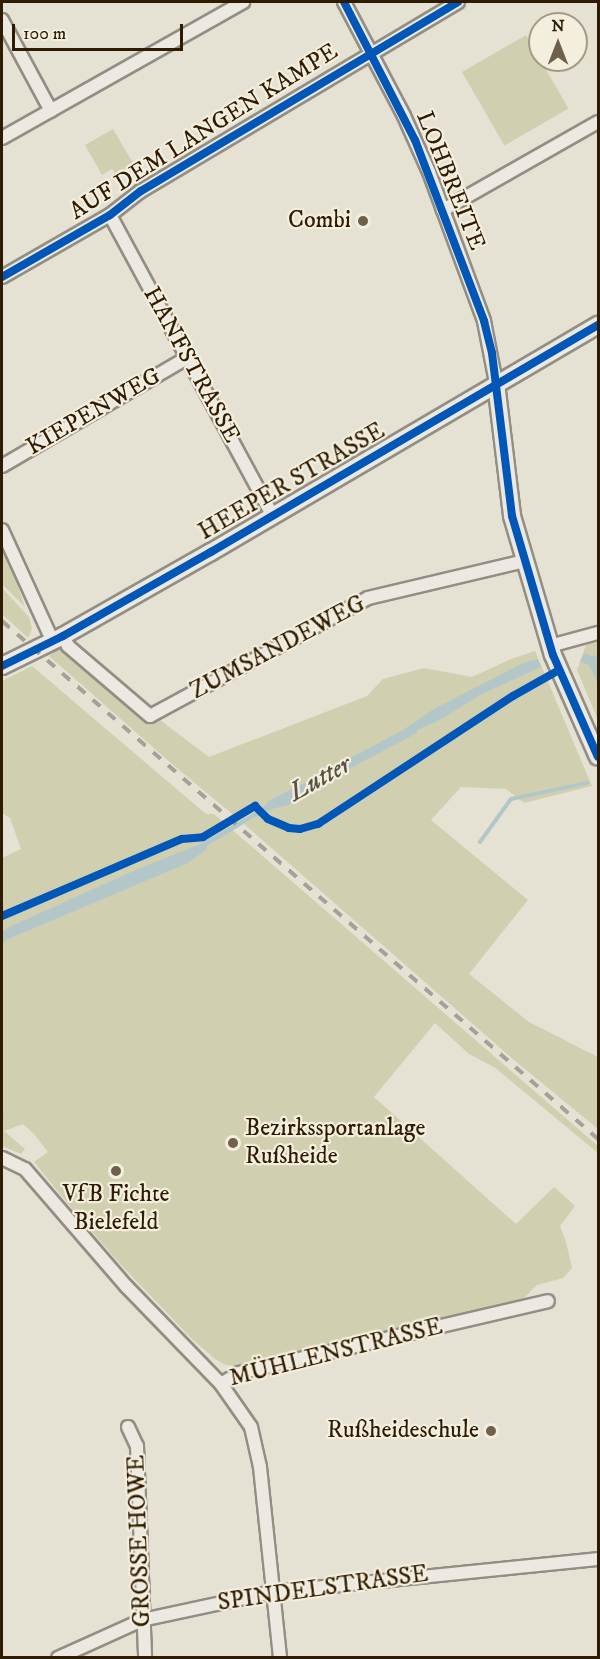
<!DOCTYPE html>
<html>
<head>
<meta charset="utf-8">
<style>
	body { margin:0 }
	#map { position:relative; width:600px; height:1659px; overflow:hidden; background:#e5e1d3; font-family:"IM FELL DW Pica",serif }
	div>[style] { position:absolute }
	.green>* { inset:0; background:#d0d0b0; transform-origin:0 0 }
	.water>* { inset:0; background:#b4c7c8 }
	.stream>* { height:4px; margin:-2px; padding:0 2px; transform-origin:2px; border-radius:2px; background:#b4c7c8 }
	.roads { filter:drop-shadow(2px 0 #938e83) drop-shadow(-2px 0 #938e83) drop-shadow(0 2px #938e83) drop-shadow(0 -2px #938e83) }
	.street>* { height:12px; margin:-6px; padding:0 6px; transform-origin:6px; border-radius:6px; background:#ebe9e1 }
	.secondary>* { height:16px; margin:-8px; padding:0 8px; transform-origin:8px; border-radius:8px; background:#ebe9e1 }
	.rail>* { height:4px; margin-top:-2px; transform-origin:0; background:repeating-linear-gradient(90deg,#a5a199 0 10px,transparent 0 20px) }
	.cycleway>* { height:8px; margin:-4px; padding:0 4px; transform-origin:4px; border-radius:4px; background:#0057b8 }
	.dots>* { width:16px; height:16px; translate:-50% -50%; box-sizing:border-box; border:3px solid #f3eedd; border-radius:50% }
	span { translate:-50% -50%; white-space:nowrap; text-align:center; line-height:1.15; -webkit-text-stroke:4.5px #f3eedd; paint-order:stroke }
	.street-label { font-size:24px; color:#2e1b01 }
	.poi-label { font-size:24px; color:#2e1b01 }
	.right { translate:-100% -50%; text-align:right }
	.left { translate:0 -50%; text-align:left }
	.water-label { font-size:26px; color:#565345; font-style:italic }
	.frame { position:absolute; inset:0; border:3px solid #2e1b01; pointer-events:none }
	.north { position:absolute; left:528px; top:12px; width:60px; height:60px; box-sizing:border-box; background:#f3eedd; border:2px solid #a49a85; border-radius:50%; rotate:0deg; font-size:16px; font-weight:700; line-height:24px; text-align:center; color:#2e1b01 }
	.north::after { content:''; display:block; margin:auto; width:21px; height:27px; background:#6e604a; clip-path:polygon(50% 0,100% 100%,50% 72%,0 100%) }
	.scale { position:absolute; left:12px; top:24px; width:171px; height:27px; box-sizing:border-box; border:3px solid #2e1b01; border-top:0; padding-left:8px; font-size:18px; line-height:21px; white-space:nowrap; color:#2e1b01; -webkit-text-stroke:4px #f3eedd; paint-order:stroke }
</style>
</head>
<body>
<div id="map">
	<div class="green">
		<div style="left:526px;top:35px;width:85px;height:74px;rotate:60deg"></div>
		<div style="clip-path:polygon(113px 129px,136px 168px,118px 179px,112px 169px,102px 175px,85px 145px)"></div>
		<div style="clip-path:polygon(2px 546px,9px 561px,25px 607px,2px 584px)"></div>
		<div style="clip-path:polygon(2px 588px,29px 617px,32px 629px,28px 638px,2px 614px)"></div>
		<div style="clip-path:polygon(598px 642px,598px 720px,577px 670px,586px 645px)"></div>
		<div style="clip-path:polygon(62px 646px,209px 757px,367px 696px,383px 679px,424px 668px,472px 677px,511px 659px,535px 651px,592px 786px,524px 803px,506px 789px,461px 787px,431px 820px,528px 900px,469px 974px,529px 1022px,598px 1057px,598px 1129px,514px 1060px,244px 824px,261px 814px,229px 827px,598px 1146px,598px 1153px,494px 1067px,469px 1054px,435px 1023px,374px 1097px,516px 1224px,554px 1187px,575px 1206px,560px 1226px,566px 1242px,572px 1268px,563px 1278px,537px 1285px,520px 1302px,241px 1366px,226px 1365px,215px 1359px,192px 1339px,121px 1265px,73px 1210px,34px 1162px,48px 1152px,34px 1134px,23px 1124px,4px 1131px,25px 1149px,21px 1154px,2px 1146px,2px 858px,21px 849px,10px 818px,2px 813px,2px 681px,32px 666px,206px 814px,214px 814px,228px 826px,254px 808px,250px 803px,247px 810px,237px 818px,172px 764px,49px 656px)"></div>
	</div>
	<div class="water">
		<div style="clip-path:polygon(584px 653px,592px 656px,598px 655px,598px 684px,589px 665px,580px 662px)"></div>
		<div style="clip-path:polygon(538px 659px,541px 667px,482px 694px,438px 721px,417px 730px,417px 733px,309px 790px,288px 805px,272px 809px,252px 819px,207px 846px,207px 849px,188px 863px,6px 940px,2px 945px,2px 932px,9px 927px,131px 872px,202px 843px,261px 809px,270px 800px,349px 761px,350px 758px,403px 730px,432px 710px,523px 663px)"></div>
	</div>
	<div class="stream">
		<div style="left:480px;top:842px;width:53px;rotate:-54.2deg"></div>
		<div style="left:511px;top:799px;width:78px;rotate:-11.9deg"></div>
		<div style="left:2px;top:1114px;width:1px;rotate:90deg"></div>
	</div>
	<div class="roads">
		<div class="street">
			<div style="left:344px;top:2px;width:129px;rotate:62.2deg"></div>
			<div style="left:404px;top:116px;width:61px;rotate:65.9deg"></div>
			<div style="left:429px;top:172px;width:159px;rotate:69.7deg"></div>
			<div style="left:484px;top:321px;width:63px;rotate:79deg"></div>
			<div style="left:2px;top:20px;width:103px;rotate:61.7deg"></div>
			<div style="left:2px;top:138px;width:277px;rotate:-29.4deg"></div>
			<div style="left:443px;top:210px;width:178px;rotate:-29.6deg"></div>
			<div style="left:110px;top:215px;width:342px;rotate:61.6deg"></div>
			<div style="left:2px;top:277px;width:125px;rotate:-29.9deg"></div>
			<div style="left:110px;top:215px;width:39px;rotate:-38deg"></div>
			<div style="left:141px;top:191px;width:369px;rotate:-30.8deg"></div>
			<div style="left:2px;top:466px;width:214px;rotate:-30.3deg"></div>
			<div style="left:2px;top:530px;width:123px;rotate:65.5deg"></div>
			<div style="left:63px;top:636px;width:11px;rotate:63deg"></div>
			<div style="left:68px;top:646px;width:108px;rotate:40.5deg"></div>
			<div style="left:150px;top:716px;width:248px;rotate:-28.4deg"></div>
			<div style="left:368px;top:598px;width:160px;rotate:-13.3deg"></div>
			<div style="left:550px;top:646px;width:50px;rotate:-15.2deg"></div>
			<div style="left:2px;top:1158px;width:25px;rotate:26deg"></div>
			<div style="left:25px;top:1169px;width:155px;rotate:49.2deg"></div>
			<div style="left:126px;top:1286px;width:136px;rotate:45.9deg"></div>
			<div style="left:221px;top:1384px;width:52px;rotate:55.1deg"></div>
			<div style="left:251px;top:1427px;width:41px;rotate:77.3deg"></div>
			<div style="left:260px;top:1467px;width:192px;rotate:84deg"></div>
			<div style="left:221px;top:1384px;width:21px;rotate:-31deg"></div>
			<div style="left:239px;top:1373px;width:317px;rotate:-13.1deg"></div>
			<div style="left:128px;top:1427px;width:21px;rotate:65deg"></div>
			<div style="left:137px;top:1446px;width:212px;rotate:87.8deg"></div>
			<div style="left:58px;top:1658px;width:92px;rotate:-24.3deg"></div>
			<div style="left:142px;top:1620px;width:134px;rotate:-12.1deg"></div>
			<div style="left:273px;top:1592px;width:327px;rotate:-5.8deg"></div>
		</div>
		<div class="secondary">
			<div style="left:496px;top:383px;width:134px;rotate:83.1deg"></div>
			<div style="left:512px;top:516px;width:145px;rotate:73.6deg"></div>
			<div style="left:553px;top:655px;width:111px;rotate:66.2deg"></div>
			<div style="left:2px;top:666px;width:68px;rotate:-26.2deg"></div>
			<div style="left:63px;top:636px;width:170px;rotate:-29.6deg"></div>
			<div style="left:211px;top:552px;width:449px;rotate:-30.4deg"></div>
		</div>
	</div>
	<div class="rail">
		<div style="left:2px;top:621px;width:790px;rotate:40.99deg"></div>
	</div>
	<div class="cycleway">
		<div style="left:344px;top:2px;width:155px;rotate:62.8deg"></div>
		<div style="left:415px;top:140px;width:194px;rotate:69.1deg"></div>
		<div style="left:484px;top:321px;width:33px;rotate:76deg"></div>
		<div style="left:492px;top:353px;width:164px;rotate:83deg"></div>
		<div style="left:512px;top:516px;width:145px;rotate:73.6deg"></div>
		<div style="left:553px;top:655px;width:111px;rotate:66.2deg"></div>
		<div style="left:2px;top:277px;width:125px;rotate:-29.9deg"></div>
		<div style="left:110px;top:215px;width:39px;rotate:-38deg"></div>
		<div style="left:141px;top:191px;width:369px;rotate:-30.8deg"></div>
		<div style="left:2px;top:666px;width:68px;rotate:-26.2deg"></div>
		<div style="left:63px;top:636px;width:170px;rotate:-29.6deg"></div>
		<div style="left:211px;top:552px;width:449px;rotate:-30.4deg"></div>
		<div style="left:2px;top:916px;width:196px;rotate:-23.2deg"></div>
		<div style="left:182px;top:839px;width:21px;rotate:-5deg"></div>
		<div style="left:203px;top:837px;width:61px;rotate:-30.8deg"></div>
		<div style="left:255px;top:806px;width:18px;rotate:45deg"></div>
		<div style="left:268px;top:819px;width:23px;rotate:23deg"></div>
		<div style="left:289px;top:828px;width:11px;rotate:5deg"></div>
		<div style="left:300px;top:829px;width:19px;rotate:-16deg"></div>
		<div style="left:318px;top:824px;width:233px;rotate:-33.3deg"></div>
		<div style="left:513px;top:696px;width:53px;rotate:-29.5deg"></div>
	</div>
	<div class="dots">
		<div style="left:363px;top:221px;background:#6e604a"></div>
		<div style="left:233px;top:1143px;background:#6e604a"></div>
		<div style="left:116px;top:1171px;background:#6e604a"></div>
		<div style="left:491px;top:1431px;background:#6e604a"></div>
	</div>
	<div class="street-label">
		<span style="left:204px;top:132px;rotate:-32deg">AUF DEM LANGEN KAMPE</span>
		<span style="left:450px;top:181px;rotate:68deg">LOHBREITE</span>
		<span style="left:191px;top:365px;rotate:61deg">HANFSTRASSE</span>
		<span style="left:94px;top:412px;rotate:-30deg">KIEPENWEG</span>
		<span style="left:292px;top:482px;rotate:-30deg">HEEPER STRASSE</span>
		<span style="left:278px;top:648px;rotate:-28deg">ZUMSANDEWEG</span>
		<span style="left:336px;top:1353px;rotate:-14deg">MÜHLENSTRASSE</span>
		<span style="left:140px;top:1541px;rotate:-92deg">GROSSE HOWE</span>
		<span style="left:323px;top:1589px;rotate:-8deg">SPINDELSTRASSE</span>
	</div>
	<div class="poi-label">
		<span class="right" style="left:351px;top:221px">Combi</span>
		<span class="left" style="left:245px;top:1143px">Bezirkssportanlage<br>Rußheide</span>
		<span style="left:116px;top:1209px">VfB Fichte<br>Bielefeld</span>
		<span class="right" style="left:479px;top:1431px">Rußheideschule</span>
	</div>
	<div class="water-label">
		<span style="left:320px;top:779px;rotate:-29deg">Lutter</span>
	</div>
	<div class="frame"></div>
	<div class="north">N</div>
	<div class="scale">100 m</div>
</div>
</body>
</html>
